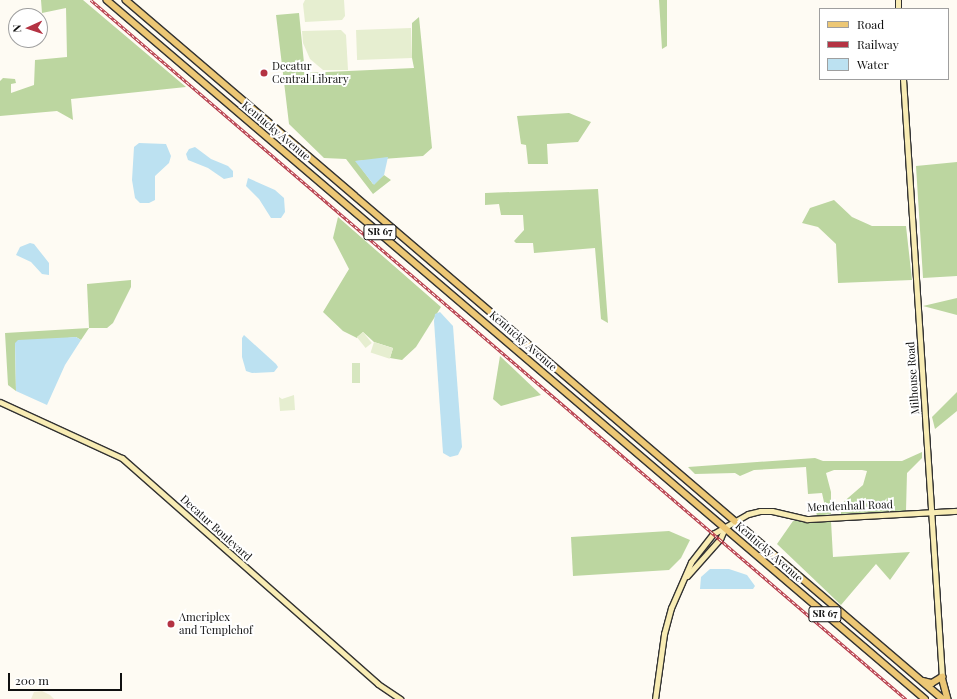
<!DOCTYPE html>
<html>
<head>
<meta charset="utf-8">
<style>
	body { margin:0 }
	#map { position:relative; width:957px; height:699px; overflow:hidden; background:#fefbf3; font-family:"Playfair Display",serif }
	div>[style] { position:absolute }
	.farmland>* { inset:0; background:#f2eed5 }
	.green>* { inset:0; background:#d6e6bf; transform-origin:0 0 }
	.forest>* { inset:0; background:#bcd6a0 }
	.pitch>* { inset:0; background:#e6eed0; transform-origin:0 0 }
	.water>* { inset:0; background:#bce1f1 }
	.roads { filter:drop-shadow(1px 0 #323232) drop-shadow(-1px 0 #323232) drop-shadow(0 1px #323232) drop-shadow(0 -1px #323232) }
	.secondary>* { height:5px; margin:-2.5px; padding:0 2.5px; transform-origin:2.5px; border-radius:2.5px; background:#f8ecb4 }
	.primary>* { height:5.5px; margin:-2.75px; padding:0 2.75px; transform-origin:2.75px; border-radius:2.75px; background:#ecc775 }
	.rail>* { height:2.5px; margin-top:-1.25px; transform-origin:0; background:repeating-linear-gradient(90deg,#fff 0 3px,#b43343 0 6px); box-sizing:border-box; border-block:1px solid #b43343 }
	.dots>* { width:11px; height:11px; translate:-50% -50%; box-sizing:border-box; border:2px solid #fff; border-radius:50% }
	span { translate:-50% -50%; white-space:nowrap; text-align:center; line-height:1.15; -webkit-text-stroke:4px #fff; paint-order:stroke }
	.shield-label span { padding:1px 3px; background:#fff; border:1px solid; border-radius:3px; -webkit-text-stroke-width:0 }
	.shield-label { font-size:10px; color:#101010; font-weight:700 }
	.poi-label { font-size:11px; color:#101010 }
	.left { translate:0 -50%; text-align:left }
	.street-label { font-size:11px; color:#101010 }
	.legend { position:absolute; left:819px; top:8px; width:130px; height:72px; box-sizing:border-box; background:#fff; border:1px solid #9f9f9f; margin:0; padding:5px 7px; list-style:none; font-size:12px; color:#101010 }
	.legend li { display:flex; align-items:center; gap:8px; height:20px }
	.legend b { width:20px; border:1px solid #9f9f9f }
	.north { position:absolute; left:8px; top:8px; width:40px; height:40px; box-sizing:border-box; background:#fff; border:1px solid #9f9f9f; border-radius:50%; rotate:267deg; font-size:11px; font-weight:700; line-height:16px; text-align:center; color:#101010 }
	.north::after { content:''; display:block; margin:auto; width:14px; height:18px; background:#b43343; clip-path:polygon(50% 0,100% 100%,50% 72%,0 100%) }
	.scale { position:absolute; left:8px; top:673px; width:114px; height:18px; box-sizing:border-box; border:2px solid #101010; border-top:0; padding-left:5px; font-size:12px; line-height:14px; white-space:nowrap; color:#101010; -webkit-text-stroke:3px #fff; paint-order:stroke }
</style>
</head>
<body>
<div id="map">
	<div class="farmland">
		<div style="clip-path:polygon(42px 691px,50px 695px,54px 699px,31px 699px,34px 692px)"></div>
	</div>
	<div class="green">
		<div style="left:352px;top:363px;width:8px;height:20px"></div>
	</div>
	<div class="forest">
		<div style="clip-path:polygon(41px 0,83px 0,186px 87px,71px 99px,73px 120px,57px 111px,0 116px,0 81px,3px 78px,15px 79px,16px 83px,11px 84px,11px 93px,34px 85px,35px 60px,67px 57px,66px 8px,42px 13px)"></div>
		<div style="clip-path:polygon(659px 0,667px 0,667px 46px,662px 49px)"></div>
		<div style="clip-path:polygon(299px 13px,305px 73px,414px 68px,412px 58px,412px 23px,419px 17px,432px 148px,423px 156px,356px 161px,373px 184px,384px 175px,391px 180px,373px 194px,346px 159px,324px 158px,289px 124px,276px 15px)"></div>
		<div style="clip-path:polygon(569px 113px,591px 122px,578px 142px,547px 144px,548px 164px,528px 164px,526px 145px,521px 144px,517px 116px)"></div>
		<div style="clip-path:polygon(957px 162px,957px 276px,923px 278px,916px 166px)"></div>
		<div style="clip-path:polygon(598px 189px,608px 323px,601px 319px,595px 248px,534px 253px,533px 243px,516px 243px,514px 241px,524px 230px,523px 215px,501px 215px,499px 204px,485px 205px,485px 193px)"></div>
		<div style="clip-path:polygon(834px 200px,852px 217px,872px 226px,906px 226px,912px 280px,838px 283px,836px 244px,818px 227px,802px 223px,810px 208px)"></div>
		<div style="clip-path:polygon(338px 217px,441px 307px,416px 347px,402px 360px,390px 358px,393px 348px,374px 342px,363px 332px,357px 338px,343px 331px,323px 312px,349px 269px,333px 238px)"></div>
		<div style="clip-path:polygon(131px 280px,131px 287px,113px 323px,107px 328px,89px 328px,81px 340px,76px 337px,15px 344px,16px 391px,8px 385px,5px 333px,89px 328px,87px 284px)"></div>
		<div style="clip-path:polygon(957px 298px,957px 315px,923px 306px)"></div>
		<div style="clip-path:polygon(500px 356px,541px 395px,501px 406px,493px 399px)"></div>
		<div style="clip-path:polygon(957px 392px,957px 411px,935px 429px,932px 417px)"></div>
		<div style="clip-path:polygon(922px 452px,922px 458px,907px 473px,906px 511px,841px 514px,841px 504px,863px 485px,867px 471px,862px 470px,834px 470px,826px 473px,831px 492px,831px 514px,817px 516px,816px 511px,826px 511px,822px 493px,808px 494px,806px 467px,754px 470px,740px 476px,735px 473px,695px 474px,688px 467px,815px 458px,823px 461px,902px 461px)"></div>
		<div style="clip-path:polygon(793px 521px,831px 521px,833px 557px,910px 552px,890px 580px,876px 564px,841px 605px,777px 544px)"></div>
		<div style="clip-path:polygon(669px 531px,690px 540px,681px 558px,669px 570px,573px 576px,571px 537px)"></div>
	</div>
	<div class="pitch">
		<div style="clip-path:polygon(305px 0,344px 0,345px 16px,342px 20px,305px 22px,303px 4px)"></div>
		<div style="left:411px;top:28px;width:30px;height:55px;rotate:88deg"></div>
		<div style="clip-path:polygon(341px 30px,346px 35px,348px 70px,323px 70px,310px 59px,303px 43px,302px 31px)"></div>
		<div style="left:363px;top:332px;width:14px;height:8px;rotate:51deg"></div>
		<div style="left:374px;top:342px;width:20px;height:11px;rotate:18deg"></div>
		<div style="clip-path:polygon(294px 395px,295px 410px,280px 411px,279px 397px,282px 399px)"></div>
	</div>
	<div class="water">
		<div style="clip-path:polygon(139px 143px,166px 144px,171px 156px,169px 163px,155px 176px,155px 200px,149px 203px,140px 203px,135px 198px,132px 180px,134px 147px)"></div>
		<div style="clip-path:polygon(195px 147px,211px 159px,228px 166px,233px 171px,233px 177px,224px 179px,208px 168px,188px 160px,186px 154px,189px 149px)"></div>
		<div style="clip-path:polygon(388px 157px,384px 175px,374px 185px,355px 161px)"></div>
		<div style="clip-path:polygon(248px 178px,275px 190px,284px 198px,285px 212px,281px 218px,271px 218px,259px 199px,246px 186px)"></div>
		<div style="clip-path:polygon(30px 243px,34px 244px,49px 263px,49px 275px,42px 274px,31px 262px,16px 255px,20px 247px)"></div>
		<div style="clip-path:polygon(440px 312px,453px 326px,462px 447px,458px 455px,450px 457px,443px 453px,434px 321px,435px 314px)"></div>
		<div style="clip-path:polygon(244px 335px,276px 364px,278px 367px,274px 372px,252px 373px,246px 371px,242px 357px,242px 338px)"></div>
		<div style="clip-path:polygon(76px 337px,81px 340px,65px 365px,47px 405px,16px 391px,15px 343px,18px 340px)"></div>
		<div style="clip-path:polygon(710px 569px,729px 569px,747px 575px,755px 586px,753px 589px,700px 589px,701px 577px)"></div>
	</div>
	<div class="roads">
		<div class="secondary">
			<div style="left:898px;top:0;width:9px;rotate:90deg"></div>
			<div style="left:903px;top:79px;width:599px;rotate:86.27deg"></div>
			<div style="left:0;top:402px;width:134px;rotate:24.7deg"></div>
			<div style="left:122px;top:458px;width:341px;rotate:41.4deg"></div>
			<div style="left:378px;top:684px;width:27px;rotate:34deg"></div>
			<div style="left:687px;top:576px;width:50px;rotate:-48.3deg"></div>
			<div style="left:720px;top:539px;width:12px;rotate:-66deg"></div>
			<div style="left:655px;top:699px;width:66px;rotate:-82.1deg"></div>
			<div style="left:664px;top:634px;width:27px;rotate:-75deg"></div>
			<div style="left:671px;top:608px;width:50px;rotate:-66.5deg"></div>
			<div style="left:691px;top:562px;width:36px;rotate:-52deg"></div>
			<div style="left:713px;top:534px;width:40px;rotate:-29.7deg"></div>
			<div style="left:748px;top:514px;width:12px;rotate:-14deg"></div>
			<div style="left:760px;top:511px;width:12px"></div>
			<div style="left:772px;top:511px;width:36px;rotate:13deg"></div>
			<div style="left:807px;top:519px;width:150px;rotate:-3.1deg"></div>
		</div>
		<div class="primary">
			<div style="left:107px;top:0;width:1076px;rotate:40.51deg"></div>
			<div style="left:126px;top:0;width:1075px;rotate:40.55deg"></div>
			<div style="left:942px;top:677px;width:23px;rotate:75deg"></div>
			<div style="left:923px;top:681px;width:9px;rotate:13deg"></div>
			<div style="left:932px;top:683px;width:12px;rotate:-31deg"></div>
		</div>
	</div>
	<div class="rail">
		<div style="left:91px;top:0;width:1074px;rotate:40.62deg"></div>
	</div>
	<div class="dots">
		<div style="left:264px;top:73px;background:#b43343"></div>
		<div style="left:171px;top:624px;background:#b43343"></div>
	</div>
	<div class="shield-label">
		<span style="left:380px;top:232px">SR 67</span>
		<span style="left:825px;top:614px">SR 67</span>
	</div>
	<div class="poi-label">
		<span class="left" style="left:272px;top:73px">Decatur<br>Central Library</span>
		<span class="left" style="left:179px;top:624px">Ameriplex<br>and Templehof</span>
	</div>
	<div class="street-label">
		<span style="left:276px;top:131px;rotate:40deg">Kentucky Avenue</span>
		<span style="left:523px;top:341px;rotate:41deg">Kentucky Avenue</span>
		<span style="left:913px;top:378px;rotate:-94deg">Milhouse Road</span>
		<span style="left:850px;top:506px;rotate:-2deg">Mendenhall Road</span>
		<span style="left:216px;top:528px;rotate:42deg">Decatur Boulevard</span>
		<span style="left:769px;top:552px;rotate:41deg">Kentucky Avenue</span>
	</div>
	<ul class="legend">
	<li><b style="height:5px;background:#ecc775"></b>Road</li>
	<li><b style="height:5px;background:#b43343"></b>Railway</li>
	<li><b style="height:11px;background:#bce1f1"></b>Water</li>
	</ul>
	<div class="north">N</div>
	<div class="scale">200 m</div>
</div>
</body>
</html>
